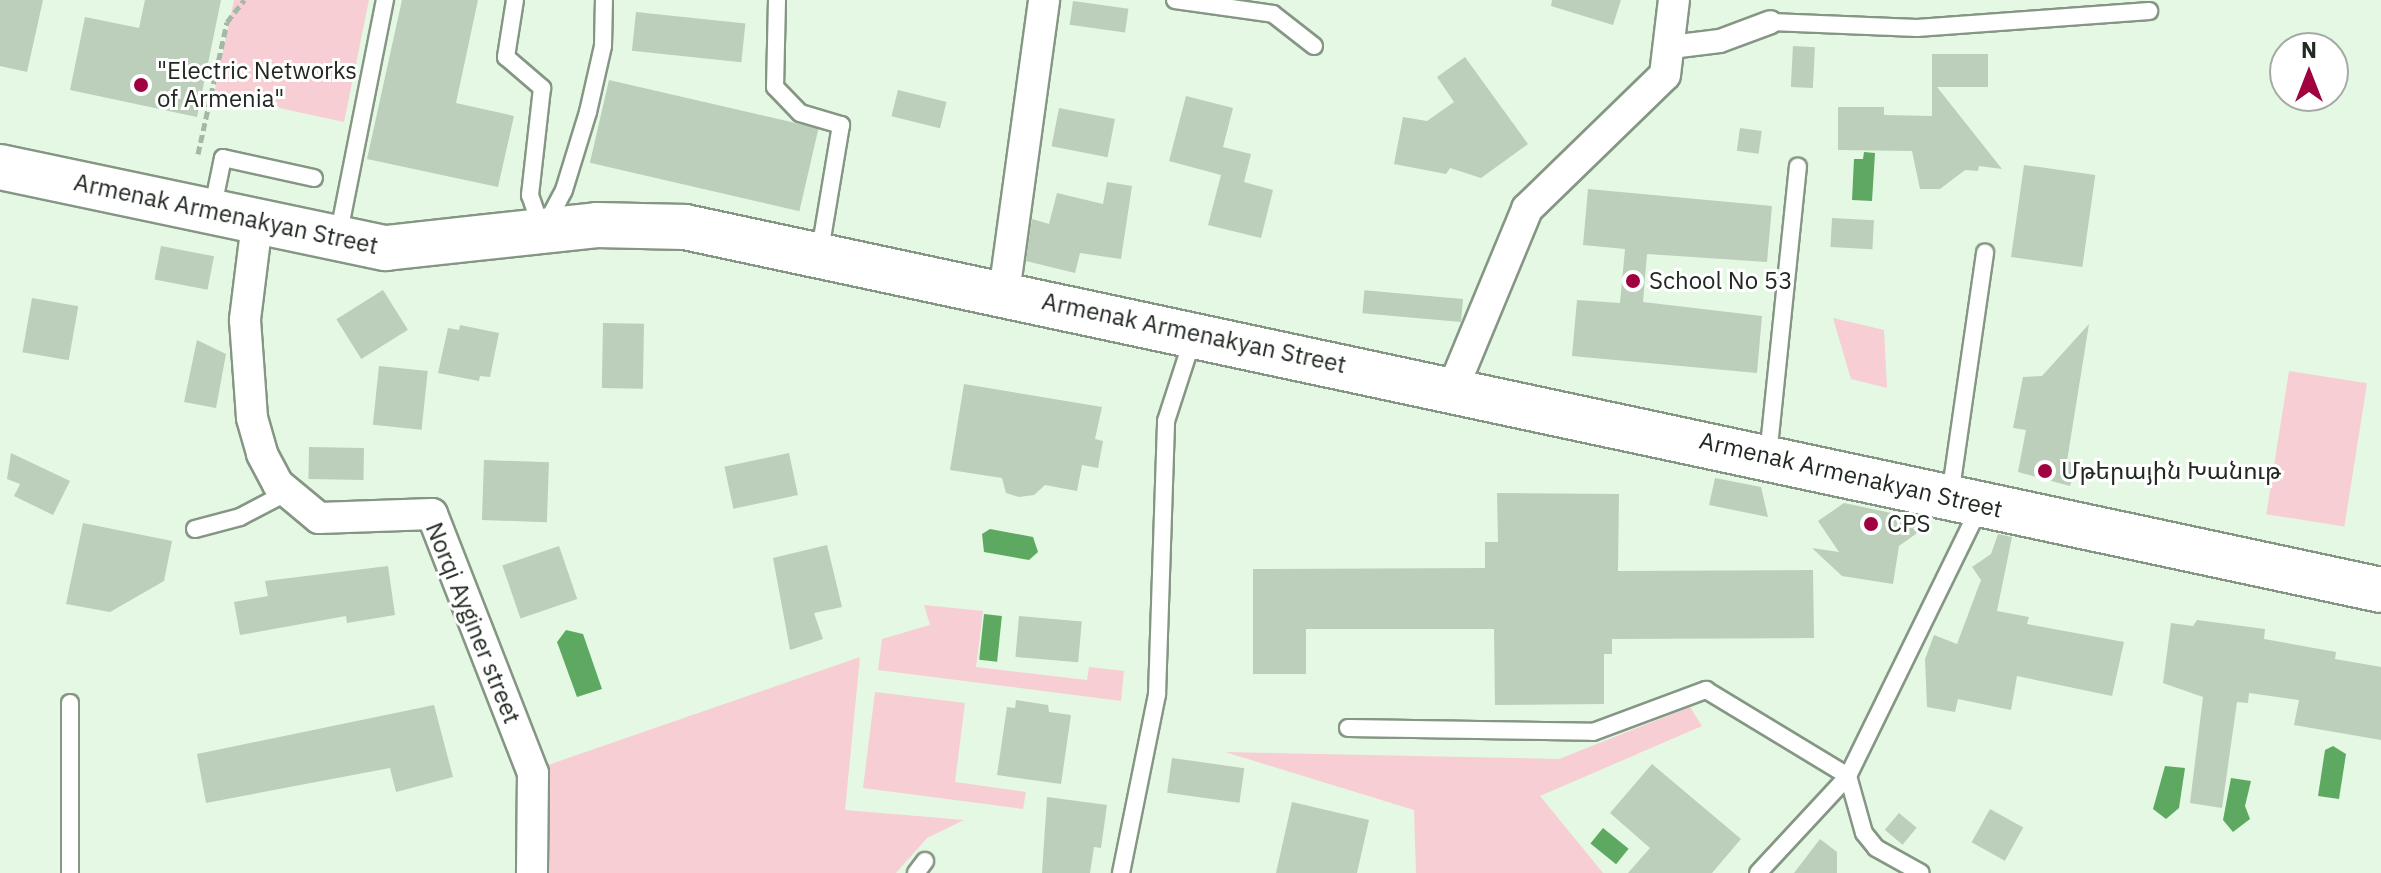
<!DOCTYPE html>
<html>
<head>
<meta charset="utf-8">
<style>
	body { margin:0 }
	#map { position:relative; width:2381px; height:873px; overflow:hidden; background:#e4f8e4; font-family:"IBM Plex Sans","Noto Sans Armenian",sans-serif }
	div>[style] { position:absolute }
	.green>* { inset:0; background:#f7ced3; transform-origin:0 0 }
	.water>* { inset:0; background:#5ea961; transform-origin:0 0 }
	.building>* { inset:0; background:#bbcfbb; transform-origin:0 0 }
	.path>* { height:5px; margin-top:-2.5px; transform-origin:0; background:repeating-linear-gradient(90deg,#a7b7a7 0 8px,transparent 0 12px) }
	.roads { filter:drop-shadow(2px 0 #859784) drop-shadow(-2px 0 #859784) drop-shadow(0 2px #859784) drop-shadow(0 -2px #859784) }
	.service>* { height:16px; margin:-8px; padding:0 8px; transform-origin:8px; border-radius:8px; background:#fff }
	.pedestrian>* { height:22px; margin:-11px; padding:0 11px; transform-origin:11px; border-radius:11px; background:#fff }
	.minor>* { height:30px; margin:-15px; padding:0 15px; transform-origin:15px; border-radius:15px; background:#fff }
	.secondary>* { height:44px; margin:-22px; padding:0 22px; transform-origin:22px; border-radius:22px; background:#fff }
	.dots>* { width:22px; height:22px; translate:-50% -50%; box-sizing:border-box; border:4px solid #fff; border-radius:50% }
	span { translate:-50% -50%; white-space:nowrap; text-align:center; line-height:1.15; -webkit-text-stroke:6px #fff; paint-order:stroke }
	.poi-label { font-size:24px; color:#222922 }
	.left { translate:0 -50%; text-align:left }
	.street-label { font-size:24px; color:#222922 }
	.north { position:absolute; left:2269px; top:32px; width:80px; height:80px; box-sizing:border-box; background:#fff; border:2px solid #a7a9a7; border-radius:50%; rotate:0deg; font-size:22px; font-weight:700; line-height:32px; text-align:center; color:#222922 }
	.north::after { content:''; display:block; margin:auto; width:28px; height:36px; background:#a00240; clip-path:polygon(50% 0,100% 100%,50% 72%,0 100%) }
</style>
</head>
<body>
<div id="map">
	<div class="green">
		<div style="clip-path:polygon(234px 0,369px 0,344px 122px,214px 94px)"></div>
		<div style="clip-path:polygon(1833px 318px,1884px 330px,1887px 388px,1851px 379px)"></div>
		<div style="left:2289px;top:371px;width:79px;height:145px;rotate:9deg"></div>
		<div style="clip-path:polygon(924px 605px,983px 611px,976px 667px,1087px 680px,1089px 667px,1124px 671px,1121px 701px,878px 670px,882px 639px,930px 625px)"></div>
		<div style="clip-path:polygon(860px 657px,845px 810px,964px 820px,927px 838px,896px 873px,546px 873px,548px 765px)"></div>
		<div style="clip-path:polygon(875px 692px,965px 703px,955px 782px,1026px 792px,1023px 809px,863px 788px)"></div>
		<div style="clip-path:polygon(1690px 707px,1702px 726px,1540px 796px,1603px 873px,1416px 873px,1414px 810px,1225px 752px,1559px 759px)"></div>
	</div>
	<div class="water">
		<div style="clip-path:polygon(1864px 152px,1875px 153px,1872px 201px,1852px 200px,1854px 159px,1863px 159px)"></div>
		<div style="clip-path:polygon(990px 529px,1033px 537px,1038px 552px,1029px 560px,984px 552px,982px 534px)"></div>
		<div style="left:984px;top:614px;width:18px;height:46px;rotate:6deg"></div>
		<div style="clip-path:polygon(566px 630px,583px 634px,602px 689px,577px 697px,557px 642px)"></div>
		<div style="clip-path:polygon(2333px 746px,2346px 754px,2339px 799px,2318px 796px,2325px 750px)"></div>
		<div style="clip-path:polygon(2165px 766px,2185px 768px,2179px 808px,2166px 819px,2153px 809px)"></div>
		<div style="clip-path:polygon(2231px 778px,2251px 781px,2245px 806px,2250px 819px,2233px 832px,2223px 820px)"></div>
		<div style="left:1603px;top:828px;width:33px;height:20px;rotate:39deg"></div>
	</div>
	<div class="building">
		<div style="clip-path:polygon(0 0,43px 0,27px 72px,0 66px)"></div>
		<div style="clip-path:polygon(145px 0,221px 0,197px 117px,70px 90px,85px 17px,139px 28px)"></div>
		<div style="clip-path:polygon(402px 0,478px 0,456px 103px,514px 116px,498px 187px,367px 159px)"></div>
		<div style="clip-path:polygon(1552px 0,1621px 0,1613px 25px,1551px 6px)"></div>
		<div style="left:1073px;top:1px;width:56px;height:24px;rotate:8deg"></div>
		<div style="left:636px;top:12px;width:110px;height:39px;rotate:6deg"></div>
		<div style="left:1793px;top:46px;width:22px;height:41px;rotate:3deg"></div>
		<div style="clip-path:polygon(1932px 54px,1988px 54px,1988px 87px,1937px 87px,2002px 169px,1979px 166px,1978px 171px,1965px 170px,1940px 189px,1920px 189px,1912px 151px,1838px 150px,1838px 107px,1884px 107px,1884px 115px,1932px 116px)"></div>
		<div style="clip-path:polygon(1465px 57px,1528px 144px,1481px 178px,1450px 168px,1446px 174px,1394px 164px,1403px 117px,1427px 121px,1454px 102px,1437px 77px)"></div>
		<div style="left:609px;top:80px;width:215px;height:85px;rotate:13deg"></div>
		<div style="left:898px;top:90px;width:50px;height:27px;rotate:14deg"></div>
		<div style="clip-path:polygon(1186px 96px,1233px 108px,1223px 147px,1251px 154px,1244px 182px,1273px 190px,1261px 238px,1208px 225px,1221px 175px,1169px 161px)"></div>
		<div style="left:1059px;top:108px;width:57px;height:39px;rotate:11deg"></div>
		<div style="left:1740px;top:128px;width:22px;height:23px;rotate:8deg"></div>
		<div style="left:2024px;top:165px;width:72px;height:93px;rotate:8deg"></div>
		<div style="clip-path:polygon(1107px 182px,1132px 186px,1121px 259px,1080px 253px,1075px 273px,1026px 261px,1032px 219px,1049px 224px,1057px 193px,1103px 204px)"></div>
		<div style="clip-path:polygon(1588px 189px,1772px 206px,1767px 262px,1647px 254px,1643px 302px,1762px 316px,1757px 373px,1572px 356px,1577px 300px,1620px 303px,1625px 249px,1583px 245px)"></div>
		<div style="left:1832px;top:218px;width:42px;height:29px;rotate:3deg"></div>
		<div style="left:161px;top:246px;width:54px;height:34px;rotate:11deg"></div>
		<div style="left:383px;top:290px;width:47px;height:55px;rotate:58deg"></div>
		<div style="left:32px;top:298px;width:47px;height:55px;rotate:10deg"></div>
		<div style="left:1463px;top:299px;width:23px;height:99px;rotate:95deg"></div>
		<div style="left:603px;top:323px;width:41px;height:65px;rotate:1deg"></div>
		<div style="clip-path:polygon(2089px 324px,2067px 461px,2076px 464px,2070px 486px,2018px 472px,2026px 430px,2013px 428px,2023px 377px,2042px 376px)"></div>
		<div style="clip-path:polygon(460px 325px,499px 333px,490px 377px,480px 376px,479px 381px,438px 373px,448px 328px,459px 330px)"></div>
		<div style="clip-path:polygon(197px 340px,226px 354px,216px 408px,184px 402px)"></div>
		<div style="left:379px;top:366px;width:49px;height:59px;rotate:6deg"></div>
		<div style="clip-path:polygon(964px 384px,1102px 407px,1095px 439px,1103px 441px,1098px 468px,1082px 465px,1077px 491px,1045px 485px,1034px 495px,1019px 497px,1006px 493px,1002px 478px,950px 470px)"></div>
		<div style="left:309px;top:447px;width:55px;height:32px;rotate:1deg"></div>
		<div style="clip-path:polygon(11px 453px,70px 481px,53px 515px,14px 496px,20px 484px,7px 479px)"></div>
		<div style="left:789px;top:453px;width:43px;height:66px;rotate:78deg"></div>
		<div style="left:484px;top:460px;width:65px;height:60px;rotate:2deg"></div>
		<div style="clip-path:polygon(1715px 478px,1761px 487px,1768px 517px,1709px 505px)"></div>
		<div style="clip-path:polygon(1497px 493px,1619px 494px,1618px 571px,1813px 570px,1814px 638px,1612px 639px,1612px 654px,1604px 654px,1604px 704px,1495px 705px,1494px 629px,1306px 629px,1306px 674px,1253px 674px,1253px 569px,1485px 568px,1485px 542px,1498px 542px)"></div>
		<div style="clip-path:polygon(1844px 503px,1910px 517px,1920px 531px,1899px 546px,1893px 584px,1842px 576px,1812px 548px,1839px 552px,1818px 521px)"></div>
		<div style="clip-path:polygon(83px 523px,172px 541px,164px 581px,110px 612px,66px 604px)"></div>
		<div style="clip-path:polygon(1998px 534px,2012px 537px,1997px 611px,2029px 617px,2027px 624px,2124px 642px,2112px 696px,2017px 676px,2011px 710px,1958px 699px,1955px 712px,1927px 707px,1925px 659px,1934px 635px,1957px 644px,1981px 580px,1972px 567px,1991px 554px)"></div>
		<div style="clip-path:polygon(827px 545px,842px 607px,814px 613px,823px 639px,790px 650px,773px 558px)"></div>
		<div style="left:559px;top:546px;width:56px;height:60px;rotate:71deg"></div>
		<div style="clip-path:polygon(388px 566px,395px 615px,347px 623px,346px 616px,240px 635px,234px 602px,268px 596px,265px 581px)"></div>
		<div style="left:1019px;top:616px;width:63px;height:41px;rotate:5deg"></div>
		<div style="clip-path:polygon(2197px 620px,2265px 629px,2264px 639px,2336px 652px,2335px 659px,2381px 667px,2381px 740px,2294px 725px,2299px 700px,2249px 693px,2248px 703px,2237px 702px,2222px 808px,2190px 803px,2203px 697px,2163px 683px,2171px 623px,2193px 626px)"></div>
		<div style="clip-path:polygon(1016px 700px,1048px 705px,1049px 712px,1071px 715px,1061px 784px,997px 775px,1007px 707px,1015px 708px)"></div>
		<div style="clip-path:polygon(434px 705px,453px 777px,396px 792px,390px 768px,206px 803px,197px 754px)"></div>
		<div style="left:1172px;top:758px;width:73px;height:35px;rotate:8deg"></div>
		<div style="clip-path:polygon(1652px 764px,1741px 839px,1712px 873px,1628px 873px,1650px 848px,1610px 813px)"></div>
		<div style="clip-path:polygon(1047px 797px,1107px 805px,1101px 848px,1094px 847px,1090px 873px,1042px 873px)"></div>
		<div style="clip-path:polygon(1292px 802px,1369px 820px,1357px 873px,1276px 873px)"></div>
		<div style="left:1990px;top:809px;width:38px;height:38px;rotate:29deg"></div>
		<div style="left:1899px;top:813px;width:23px;height:22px;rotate:40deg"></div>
		<div style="clip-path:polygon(1820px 839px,1837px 852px,1837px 873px,1794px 873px)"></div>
	</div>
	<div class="path">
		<div style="left:198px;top:154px;width:135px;rotate:-77.6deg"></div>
		<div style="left:227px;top:22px;width:28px;rotate:-52deg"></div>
	</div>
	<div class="roads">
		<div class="service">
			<div style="left:515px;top:0;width:58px;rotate:99deg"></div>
			<div style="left:506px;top:57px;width:48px;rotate:40.7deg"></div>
			<div style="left:542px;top:88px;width:108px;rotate:96.4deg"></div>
			<div style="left:530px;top:195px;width:37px;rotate:71deg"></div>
			<div style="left:777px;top:0;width:87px;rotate:91.3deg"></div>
			<div style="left:775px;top:87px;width:36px;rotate:46deg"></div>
			<div style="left:800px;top:113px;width:43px;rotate:16.3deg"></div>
			<div style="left:841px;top:125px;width:133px;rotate:99.5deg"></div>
			<div style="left:1175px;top:0;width:99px;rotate:8.1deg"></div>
			<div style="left:1273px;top:14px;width:52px;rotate:38deg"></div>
			<div style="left:1771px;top:22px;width:146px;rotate:2.4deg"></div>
			<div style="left:1917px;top:28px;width:233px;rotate:-4.2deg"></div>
			<div style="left:212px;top:211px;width:54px;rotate:-78.3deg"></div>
			<div style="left:223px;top:158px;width:93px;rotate:12.4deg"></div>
			<div style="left:546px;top:224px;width:38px;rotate:-62deg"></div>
			<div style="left:564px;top:190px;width:82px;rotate:-72.9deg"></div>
			<div style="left:588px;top:112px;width:68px;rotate:-77.2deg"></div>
			<div style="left:603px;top:46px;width:46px;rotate:-88.8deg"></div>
			<div style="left:338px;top:237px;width:242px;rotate:-78.8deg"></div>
			<div style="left:1768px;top:456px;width:291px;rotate:-84.1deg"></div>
			<div style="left:1950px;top:496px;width:246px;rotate:-81.8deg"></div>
			<div style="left:195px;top:529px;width:47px;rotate:-14.9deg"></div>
			<div style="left:240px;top:517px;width:52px;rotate:-27.6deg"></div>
			<div style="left:70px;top:703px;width:170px;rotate:90deg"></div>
			<div style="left:1348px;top:728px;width:245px;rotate:0.9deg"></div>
			<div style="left:1593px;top:732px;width:121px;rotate:-20.4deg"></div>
			<div style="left:1706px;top:690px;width:166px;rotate:31.2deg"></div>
			<div style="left:1848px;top:776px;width:59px;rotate:74.3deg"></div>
			<div style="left:1864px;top:833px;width:19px;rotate:51deg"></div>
			<div style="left:1876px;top:848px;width:51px;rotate:29.1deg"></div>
			<div style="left:916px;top:873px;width:15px;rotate:-53deg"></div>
			<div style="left:1121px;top:873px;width:182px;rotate:-78.6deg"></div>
			<div style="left:1157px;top:695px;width:274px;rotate:-88.1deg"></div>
			<div style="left:1166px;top:421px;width:87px;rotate:-72deg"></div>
			<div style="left:1758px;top:873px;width:132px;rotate:-47.1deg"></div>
			<div style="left:1848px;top:776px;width:301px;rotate:-63.9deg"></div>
		</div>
		<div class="pedestrian">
			<div style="left:1671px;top:47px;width:49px;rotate:-7deg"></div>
			<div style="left:1720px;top:41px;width:54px;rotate:-20.4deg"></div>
		</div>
		<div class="minor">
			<div style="left:257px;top:223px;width:98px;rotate:97.1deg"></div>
			<div style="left:245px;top:320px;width:98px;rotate:85.9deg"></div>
			<div style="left:252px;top:418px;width:37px;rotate:74deg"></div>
			<div style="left:262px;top:454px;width:34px;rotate:62deg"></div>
			<div style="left:278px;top:484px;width:53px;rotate:39.7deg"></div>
			<div style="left:319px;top:518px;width:113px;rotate:-2deg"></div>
			<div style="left:432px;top:514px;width:278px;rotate:68.7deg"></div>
			<div style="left:533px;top:773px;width:100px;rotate:90.6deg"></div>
			<div style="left:1004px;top:293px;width:296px;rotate:-82.2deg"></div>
			<div style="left:1453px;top:388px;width:194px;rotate:-67.5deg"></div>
			<div style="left:1527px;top:209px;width:192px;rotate:-44.2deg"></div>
			<div style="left:1665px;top:75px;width:76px;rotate:-83.2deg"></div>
		</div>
		<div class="secondary">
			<div style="left:0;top:167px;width:394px;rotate:11.9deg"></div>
			<div style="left:386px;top:248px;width:212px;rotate:-6.2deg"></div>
			<div style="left:597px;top:225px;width:88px;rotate:1.3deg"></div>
			<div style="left:685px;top:227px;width:1734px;rotate:12.08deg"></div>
		</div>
	</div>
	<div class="dots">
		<div style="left:141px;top:85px;background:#a00240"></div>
		<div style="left:1633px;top:281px;background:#a00240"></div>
		<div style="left:2045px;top:471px;background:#a00240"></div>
		<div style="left:1871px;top:524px;background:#a00240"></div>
	</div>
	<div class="poi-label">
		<span class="left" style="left:157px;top:85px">"Electric Networks<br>of Armenia"</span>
		<span class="left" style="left:1649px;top:281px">School No 53</span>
		<span class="left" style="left:2061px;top:471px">Մթերային Խանութ</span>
		<span class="left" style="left:1887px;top:524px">CPS</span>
	</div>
	<div class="street-label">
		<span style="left:226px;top:214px;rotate:12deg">Armenak Armenakyan Street</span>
		<span style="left:1194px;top:333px;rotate:12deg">Armenak Armenakyan Street</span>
		<span style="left:1851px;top:475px;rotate:13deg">Armenak Armenakyan Street</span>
		<span style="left:473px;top:623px;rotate:68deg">Norqi Ayginer street</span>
	</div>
	<div class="north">N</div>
</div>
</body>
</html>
